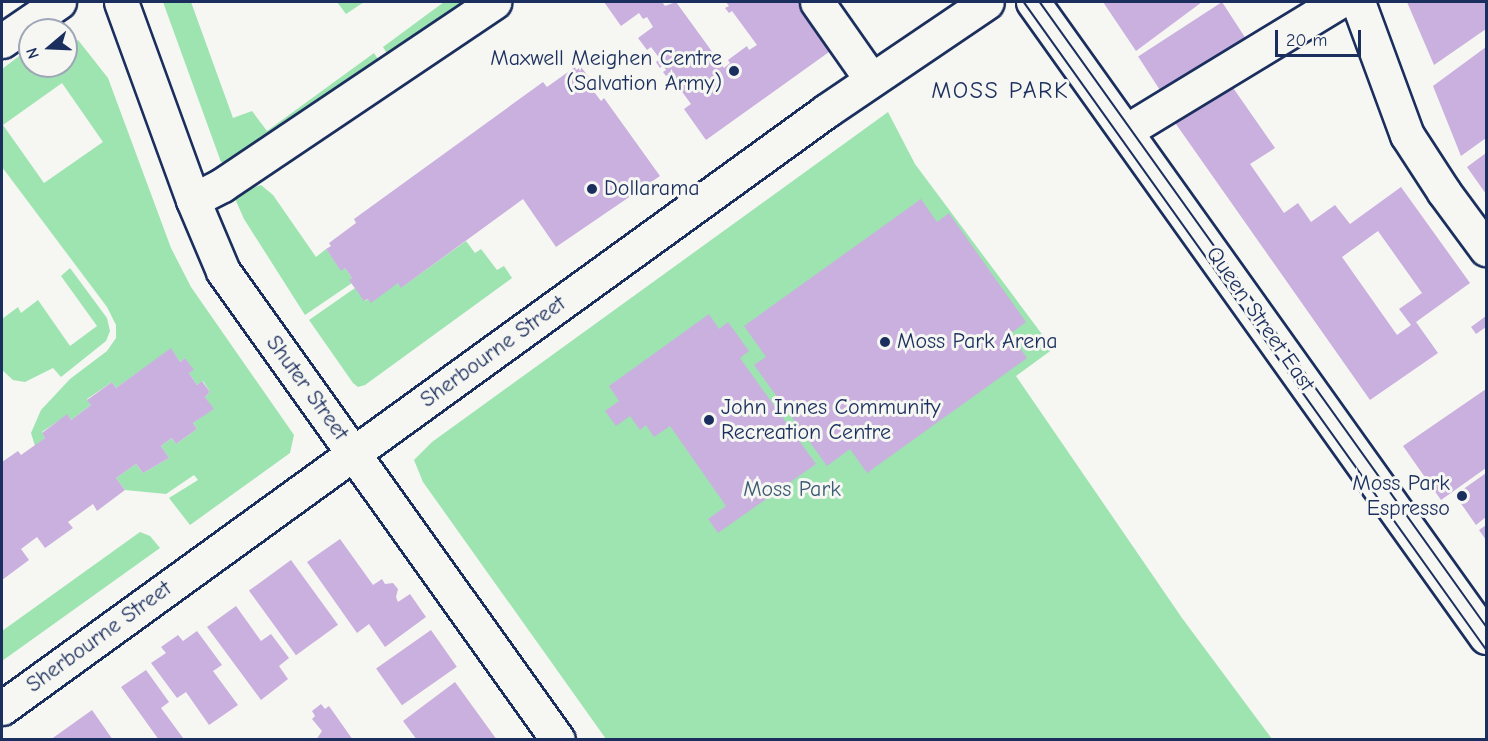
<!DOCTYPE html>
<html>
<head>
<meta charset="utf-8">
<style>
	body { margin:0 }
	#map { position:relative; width:1488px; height:741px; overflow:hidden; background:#f6f6f2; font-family:"Comic Neue",sans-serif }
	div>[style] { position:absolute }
	.green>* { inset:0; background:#9de4b1 }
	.building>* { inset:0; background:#cab0de; transform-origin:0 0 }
	.roads { filter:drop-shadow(2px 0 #1b2f5e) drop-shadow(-2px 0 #1b2f5e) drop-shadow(0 2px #1b2f5e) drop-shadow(0 -2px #1b2f5e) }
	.minor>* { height:33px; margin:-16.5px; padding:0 16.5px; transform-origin:16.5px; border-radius:16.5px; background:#f6f6f2 }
	.major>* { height:33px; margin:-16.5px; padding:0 16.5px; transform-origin:16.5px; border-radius:16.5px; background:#f6f6f2 }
	.tram>* { height:1.5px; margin:-0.75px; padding:0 0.75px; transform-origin:0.75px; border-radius:0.75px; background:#1b2f5e }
	.dots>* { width:16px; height:16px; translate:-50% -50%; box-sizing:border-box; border:3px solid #f6f6f2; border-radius:50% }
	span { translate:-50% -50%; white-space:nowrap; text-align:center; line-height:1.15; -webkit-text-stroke:6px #f6f6f2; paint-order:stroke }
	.poi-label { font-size:22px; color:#1b2f5e }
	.right { translate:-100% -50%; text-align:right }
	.left { translate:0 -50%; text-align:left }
	.street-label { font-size:22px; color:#1b2f5e }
	.park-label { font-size:22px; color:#3c5c73 }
	.neighbourhood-label { font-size:24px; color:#1b2f5e; letter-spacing:1.5px }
	.frame { position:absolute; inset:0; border:3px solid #1b2f5e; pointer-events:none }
	.north { position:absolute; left:18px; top:18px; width:60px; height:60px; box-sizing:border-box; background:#f6f6f2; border:2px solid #9ea6b7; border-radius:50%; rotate:251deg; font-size:16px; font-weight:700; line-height:24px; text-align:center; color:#1b2f5e }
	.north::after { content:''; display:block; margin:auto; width:21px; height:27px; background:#1b2f5e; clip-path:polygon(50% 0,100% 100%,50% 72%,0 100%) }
	.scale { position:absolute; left:1275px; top:30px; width:86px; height:27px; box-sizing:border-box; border:3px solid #1b2f5e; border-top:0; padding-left:8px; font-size:18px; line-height:21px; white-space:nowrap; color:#1b2f5e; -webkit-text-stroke:4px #f6f6f2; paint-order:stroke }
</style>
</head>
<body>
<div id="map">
	<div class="green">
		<div style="clip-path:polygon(163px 2px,191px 2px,233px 118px,252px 111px,267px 131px,374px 53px,380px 62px,241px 161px,221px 162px)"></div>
		<div style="clip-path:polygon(337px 2px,364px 2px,346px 14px)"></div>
		<div style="clip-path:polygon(444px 2px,463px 2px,388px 55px,383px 47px)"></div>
		<div style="clip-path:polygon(evenodd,78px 40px,108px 78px,171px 248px,191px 287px,294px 435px,290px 453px,190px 525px,169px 498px,198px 480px,194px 475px,166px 494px,125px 490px,116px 478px,136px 464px,143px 473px,169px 458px,161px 446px,172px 438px,176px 444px,197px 429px,193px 423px,213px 409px,205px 397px,210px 392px,203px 381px,197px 385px,189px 373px,193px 370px,185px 358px,180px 362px,171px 349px,116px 388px,112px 382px,87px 399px,91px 405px,71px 420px,67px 415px,42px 432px,45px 438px,35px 446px,31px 433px,41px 410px,70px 379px,107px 351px,116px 338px,116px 325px,107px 307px,2px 167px,2px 69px,30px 48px,30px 66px,66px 66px,66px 48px,78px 40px,62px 83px,103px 142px,44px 183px,3px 125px,62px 83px)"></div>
		<div style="clip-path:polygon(888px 112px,915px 164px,1053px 349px,1016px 376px,1182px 618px,1272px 739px,606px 739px,423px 482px,414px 460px,432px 442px)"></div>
		<div style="clip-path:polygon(261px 185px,273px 195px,316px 257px,326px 249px,341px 270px,345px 268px,352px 278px,352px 283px,305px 315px,244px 219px,233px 194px)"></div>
		<div style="clip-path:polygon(466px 241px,475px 253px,481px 249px,497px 270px,504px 266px,512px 278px,365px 385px,358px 387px,353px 383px,309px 320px,355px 288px,365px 301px,398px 283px,402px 287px)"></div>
		<div style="clip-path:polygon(70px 268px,107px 318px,110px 331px,106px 341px,61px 377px,53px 368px,25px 382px,13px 380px,2px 370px,2px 319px,18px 307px,21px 313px,38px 300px,70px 346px,97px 326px,61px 276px)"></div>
		<div style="clip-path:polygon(140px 532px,150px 536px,160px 548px,2px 661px,2px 631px)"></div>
	</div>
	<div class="building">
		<div style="clip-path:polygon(604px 2px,662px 2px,665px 6px,676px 2px,724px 68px,730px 63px,728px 60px,747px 46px,749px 50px,757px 45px,732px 11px,729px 13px,725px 8px,729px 6px,726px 2px,803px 2px,836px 47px,706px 140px,684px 109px,691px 104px,669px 74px,666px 76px,663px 72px,666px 70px,663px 65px,660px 68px,656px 62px,660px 59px,651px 47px,647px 50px,638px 38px,653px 27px,647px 17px,643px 19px,639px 13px,621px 26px)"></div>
		<div style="clip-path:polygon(1103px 2px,1202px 2px,1136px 51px)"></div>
		<div style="left:1222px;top:2px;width:46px;height:100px;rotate:57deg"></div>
		<div style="clip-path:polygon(1407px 2px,1486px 2px,1486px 29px,1434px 65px)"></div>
		<div style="clip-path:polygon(1486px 47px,1486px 138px,1461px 156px,1433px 86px)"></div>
		<div style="clip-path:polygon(575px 67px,576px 70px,581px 67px,595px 85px,591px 88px,601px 101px,604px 98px,660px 176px,556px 247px,523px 199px,401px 288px,398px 283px,371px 303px,368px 299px,364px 301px,349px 280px,352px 278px,345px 268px,341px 271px,326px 249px,331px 246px,329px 243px,356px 223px,354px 219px,543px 82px,547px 87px)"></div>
		<div style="clip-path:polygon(evenodd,1229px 82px,1275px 148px,1250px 164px,1284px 213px,1298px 203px,1311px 222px,1335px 205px,1350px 224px,1401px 187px,1470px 283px,1416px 322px,1438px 353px,1370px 400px,1171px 117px,1229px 82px,1378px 231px,1422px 293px,1399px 309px,1411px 325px,1397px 335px,1342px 257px,1378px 231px)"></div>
		<div style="clip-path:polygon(1486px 153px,1486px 194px,1467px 167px)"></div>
		<div style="clip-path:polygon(921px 199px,937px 222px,949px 213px,1026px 322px,1010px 334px,1027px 358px,867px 473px,850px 449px,827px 466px,754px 365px,766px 357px,744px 326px)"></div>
		<div style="clip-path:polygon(709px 314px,719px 329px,728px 322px,749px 351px,740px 358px,816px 464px,718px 533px,708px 519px,726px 506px,670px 426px,654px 437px,646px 425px,640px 430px,630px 416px,616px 426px,605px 411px,619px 401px,609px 386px)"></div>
		<div style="clip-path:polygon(1486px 316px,1486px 327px,1476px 334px,1471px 327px)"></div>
		<div style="clip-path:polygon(171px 348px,180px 362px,185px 358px,194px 370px,189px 373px,197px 385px,202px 381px,210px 392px,205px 397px,214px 409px,193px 423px,197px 429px,176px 444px,172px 438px,161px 446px,169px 458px,143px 473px,136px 464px,116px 478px,125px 490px,97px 511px,93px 504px,68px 522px,73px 528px,45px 548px,37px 537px,21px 549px,29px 560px,2px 580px,2px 462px,18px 451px,21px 455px,45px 438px,42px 433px,67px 414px,71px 420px,91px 405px,87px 400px,112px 382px,116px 388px)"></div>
		<div style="clip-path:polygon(1486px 389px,1486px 468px,1441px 500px,1403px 446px)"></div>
		<div style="clip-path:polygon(1486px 473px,1486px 517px,1476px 525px,1455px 495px)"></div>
		<div style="clip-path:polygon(1486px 525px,1486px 540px,1479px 530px)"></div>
		<div style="clip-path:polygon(340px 539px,373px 585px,382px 579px,385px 584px,393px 583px,398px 589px,396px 597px,398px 602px,410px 594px,426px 617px,385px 647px,369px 624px,357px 633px,307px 562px)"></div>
		<div style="left:291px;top:560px;width:80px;height:52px;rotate:54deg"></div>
		<div style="clip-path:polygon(236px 606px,261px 641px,271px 634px,289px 658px,279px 666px,288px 679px,261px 700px,207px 627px)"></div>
		<div style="left:431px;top:630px;width:45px;height:67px;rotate:55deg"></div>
		<div style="clip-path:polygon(197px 631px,222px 665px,213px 671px,238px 705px,209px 725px,186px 692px,177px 698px,151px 663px,166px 653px,161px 647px,178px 635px,183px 641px)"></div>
		<div style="clip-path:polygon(146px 670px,169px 702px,161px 708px,183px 738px,180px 740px,159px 740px,121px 687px)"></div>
		<div style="clip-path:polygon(455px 682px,497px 740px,417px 740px,403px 721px)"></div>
		<div style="clip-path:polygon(321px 704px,325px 709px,329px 706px,353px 740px,316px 740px,322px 731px,312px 719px,315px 716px,312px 711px)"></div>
		<div style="clip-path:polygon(92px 710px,113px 740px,50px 740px)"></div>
	</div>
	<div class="roads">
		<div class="minor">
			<div style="left:121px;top:2px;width:211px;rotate:70deg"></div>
			<div style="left:193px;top:200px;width:77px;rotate:67.1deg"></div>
			<div style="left:223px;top:271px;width:576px;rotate:54.46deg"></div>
			<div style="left:817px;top:2px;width:94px;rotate:55deg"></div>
			<div style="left:1358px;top:2px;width:142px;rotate:69.8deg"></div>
			<div style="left:1407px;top:135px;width:68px;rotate:57deg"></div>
			<div style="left:1444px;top:192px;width:71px;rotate:53.6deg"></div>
			<div style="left:2px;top:41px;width:69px;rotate:-34.4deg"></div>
			<div style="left:1126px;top:131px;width:248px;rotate:-31.3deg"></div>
			<div style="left:193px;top:200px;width:33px;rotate:-27deg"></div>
			<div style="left:222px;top:185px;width:328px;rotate:-33.9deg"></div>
			<div style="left:2px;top:708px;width:1018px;rotate:-35.92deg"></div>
			<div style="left:826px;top:111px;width:194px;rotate:-34.1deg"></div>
		</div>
		<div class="major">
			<div style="left:1033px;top:2px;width:780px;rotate:54.5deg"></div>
		</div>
	</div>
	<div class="tram">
		<div style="left:1024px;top:2px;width:795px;rotate:54.47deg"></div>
		<div style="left:1040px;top:2px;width:767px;rotate:54.44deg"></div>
	</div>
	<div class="dots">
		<div style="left:734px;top:71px;background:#1b2f5e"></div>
		<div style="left:592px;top:189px;background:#1b2f5e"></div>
		<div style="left:885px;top:342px;background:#1b2f5e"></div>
		<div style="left:709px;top:420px;background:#1b2f5e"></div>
		<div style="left:1462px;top:496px;background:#1b2f5e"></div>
	</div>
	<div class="poi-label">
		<span class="right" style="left:722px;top:71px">Maxwell Meighen Centre<br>(Salvation Army)</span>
		<span class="left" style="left:604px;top:189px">Dollarama</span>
		<span class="left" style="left:897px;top:342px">Moss Park Arena</span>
		<span class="left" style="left:721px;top:420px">John Innes Community<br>Recreation Centre</span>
		<span class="right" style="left:1450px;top:496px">Moss Park<br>Espresso</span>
	</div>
	<div class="street-label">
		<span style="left:1260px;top:319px;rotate:55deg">Queen Street East</span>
		<span style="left:493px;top:352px;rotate:-36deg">Sherbourne Street</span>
		<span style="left:307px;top:388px;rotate:54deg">Shuter Street</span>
		<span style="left:99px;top:637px;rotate:-36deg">Sherbourne Street</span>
	</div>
	<div class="park-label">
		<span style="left:792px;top:490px">Moss Park</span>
	</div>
	<div class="neighbourhood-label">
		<span style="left:1000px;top:91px">MOSS PARK</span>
	</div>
	<div class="frame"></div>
	<div class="north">N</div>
	<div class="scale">20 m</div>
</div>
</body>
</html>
